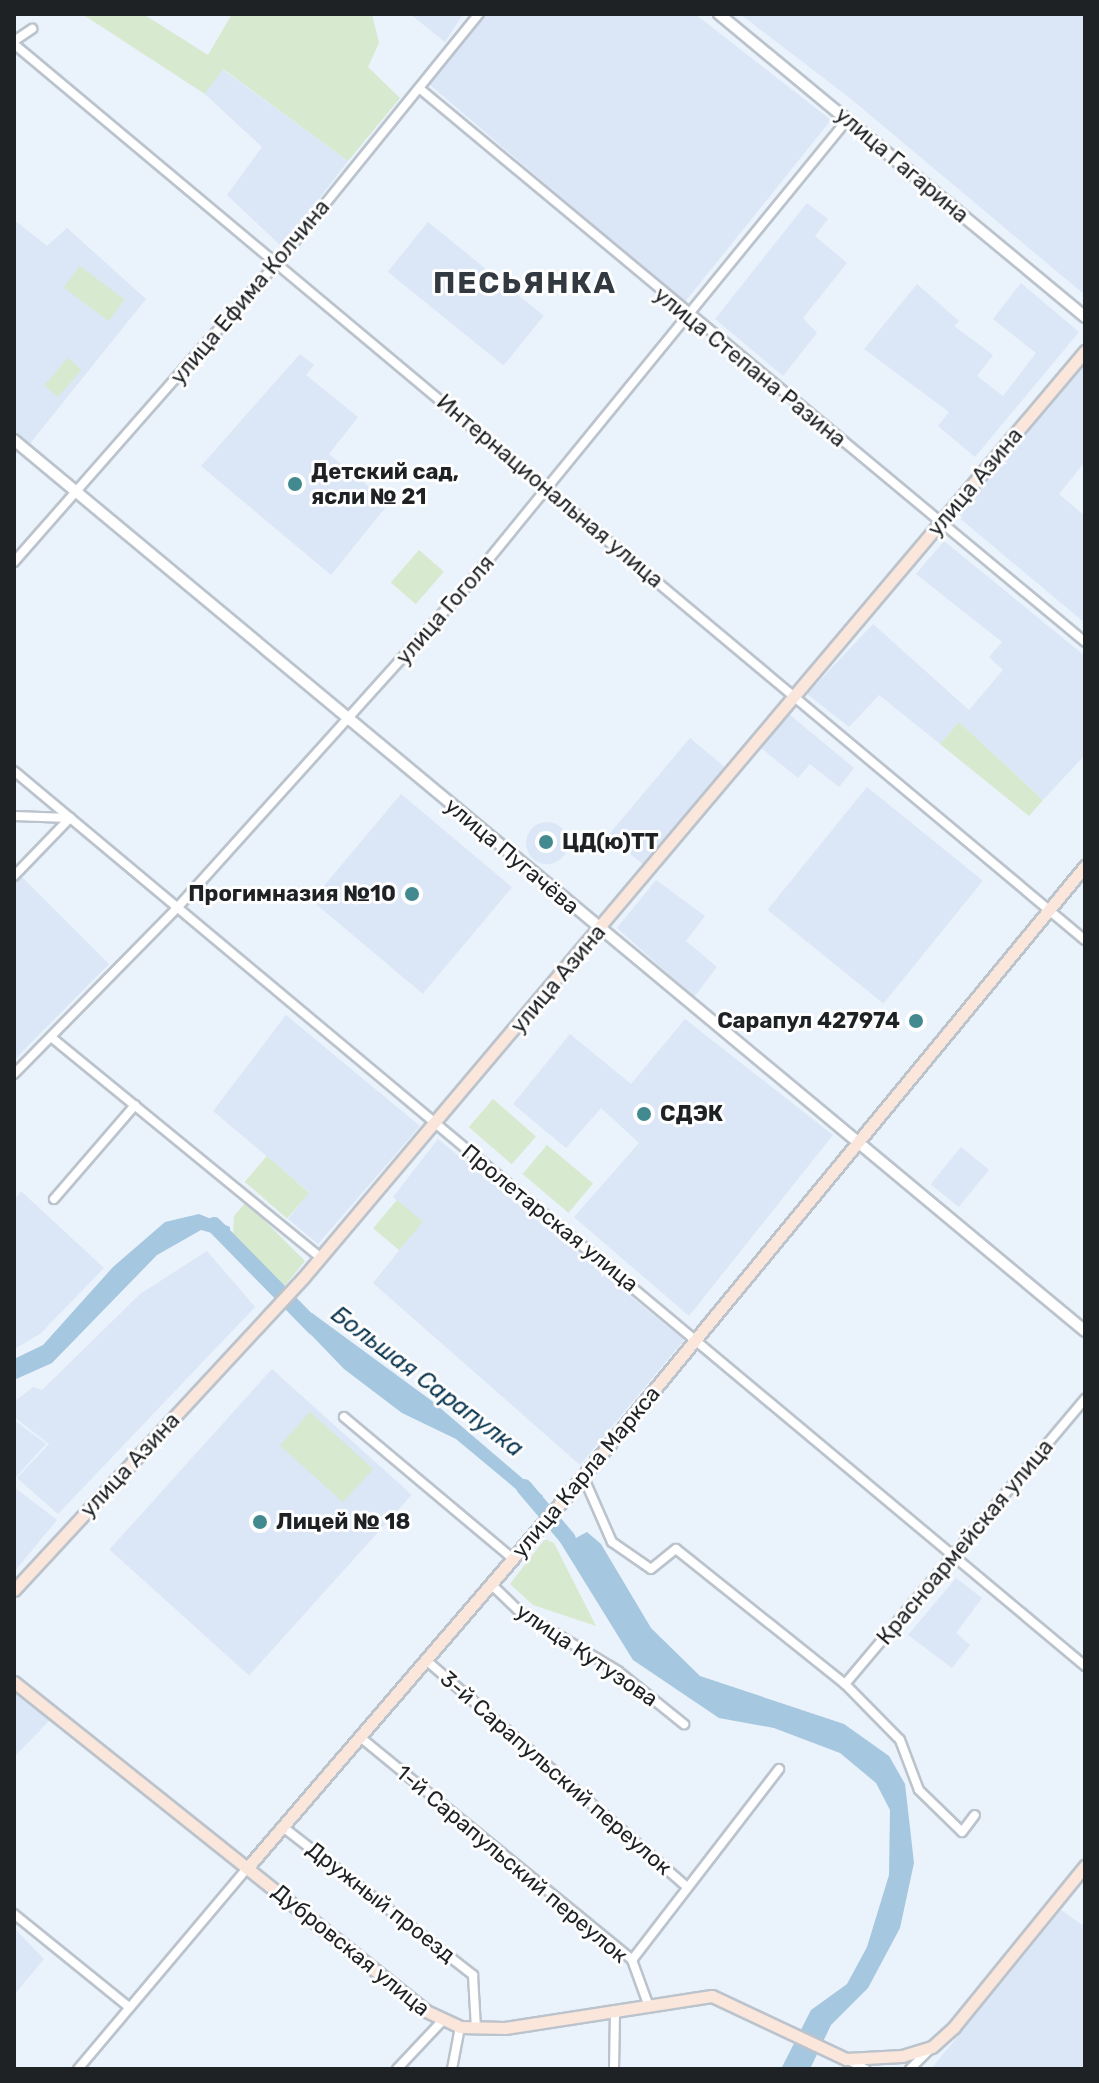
<!DOCTYPE html>
<html>
<head>
<meta charset="utf-8">
<style>
	body { margin:0 }
	#map { position:relative; width:1099px; height:2083px; overflow:hidden; background:#eaf2fb; font-family:Rubik,sans-serif }
	div>[style] { position:absolute }
	.built>* { inset:0; background:#dbe7f7; transform-origin:0 0 }
	.round { border-radius:50% }
	.green>* { inset:0; background:#d7e9ce; transform-origin:0 0 }
	.water>* { inset:0; background:#a5c7df }
	.river>* { height:16px; margin:-8px; padding:0 8px; transform-origin:8px; border-radius:8px; background:#a5c7df }
	.roads { filter:drop-shadow(2px 0 #bbc3cc) drop-shadow(-2px 0 #bbc3cc) drop-shadow(0 2px #bbc3cc) drop-shadow(0 -2px #bbc3cc) }
	.minor>* { height:8px; margin:-4px; padding:0 4px; transform-origin:4px; border-radius:4px; background:#fff }
	.tertiary>* { height:10px; margin:-5px; padding:0 5px; transform-origin:5px; border-radius:5px; background:#fff }
	.secondary>* { height:11px; margin:-5.5px; padding:0 5.5px; transform-origin:5.5px; border-radius:5.5px; background:#fae6db }
	.dots>* { width:22px; height:22px; translate:-50% -50%; box-sizing:border-box; border:4px solid #fefefe; border-radius:50% }
	span { translate:-50% -50%; white-space:nowrap; text-align:center; line-height:1.15; -webkit-text-stroke:6px #fefefe; paint-order:stroke }
	.street-label { font-size:22px; color:#1f2225 }
	.poi-label { font-size:22px; color:#1f2225; font-weight:700 }
	.left { translate:0 -50%; text-align:left }
	.right { translate:-100% -50%; text-align:right }
	.water-label { font-size:24px; color:#0f3953; font-style:italic }
	.district-label { font-size:30px; color:#333941; font-weight:700; letter-spacing:2px }
	.frame { position:absolute; inset:0; border:16px solid #1f2225; pointer-events:none }
</style>
</head>
<body>
<div id="map">
	<div class="built">
		<div style="clip-path:polygon(410px 14px,463px 14px,445px 42px)"></div>
		<div style="clip-path:polygon(484px 14px,695px 14px,831px 120px,684px 303px,429px 84px)"></div>
		<div style="clip-path:polygon(740px 14px,1085px 14px,1085px 295px,851px 99px)"></div>
		<div style="clip-path:polygon(222px 69px,348px 161px,282px 247px,227px 195px,262px 147px,205px 94px)"></div>
		<div style="clip-path:polygon(807px 203px,828px 219px,815px 236px,847px 263px,803px 318px,817px 333px,783px 376px,715px 319px)"></div>
		<div style="clip-path:polygon(14px 220px,47px 246px,67px 228px,146px 299px,28px 446px,14px 434px)"></div>
		<div style="left:428px;top:222px;width:149px;height:64px;rotate:39deg"></div>
		<div style="clip-path:polygon(1021px 283px,1079px 332px,975px 457px,938px 426px,949px 412px,864px 349px,917px 284px,959px 321px,954px 326px,993px 355px,977px 376px,1003px 396px,1036px 353px,993px 319px)"></div>
		<div style="clip-path:polygon(300px 354px,314px 365px,306px 375px,358px 417px,329px 454px,389px 503px,331px 575px,201px 466px)"></div>
		<div style="clip-path:polygon(1085px 361px,1085px 462px,1059px 494px,1085px 516px,1085px 623px,957px 516px)"></div>
		<div style="clip-path:polygon(944px 541px,1085px 656px,1085px 755px,1043px 800px,959px 722px,940px 744px,879px 695px,849px 727px,807px 694px,873px 624px,969px 710px,1003px 670px,989px 657px,1002px 642px,916px 574px)"></div>
		<div style="clip-path:polygon(789px 714px,854px 768px,839px 787px,810px 764px,798px 778px,761px 748px)"></div>
		<div style="left:690px;top:738px;width:45px;height:127px;rotate:40deg"></div>
		<div style="left:867px;top:787px;width:149px;height:158px;rotate:39deg"></div>
		<div style="left:401px;top:794px;width:145px;height:139px;rotate:40deg"></div>
		<div class="round" style="left:526px;top:822px;width:42px;height:42px"></div>
		<div style="clip-path:polygon(21px 876px,109px 964px,14px 1060px,14px 883px)"></div>
		<div style="clip-path:polygon(656px 880px,705px 916px,686px 941px,717px 967px,694px 997px,617px 928px)"></div>
		<div style="clip-path:polygon(286px 1015px,420px 1126px,318px 1244px,288px 1219px,309px 1192px,213px 1111px)"></div>
		<div style="clip-path:polygon(685px 1019px,833px 1135px,689px 1316px,574px 1217px,639px 1143px,601px 1108px,566px 1148px,513px 1104px,570px 1034px,631px 1084px)"></div>
		<div style="clip-path:polygon(438px 1139px,684px 1340px,580px 1465px,373px 1283px,422px 1222px,393px 1197px)"></div>
		<div style="left:961px;top:1147px;width:36px;height:48px;rotate:39deg"></div>
		<div style="clip-path:polygon(21px 1191px,104px 1268px,40px 1334px,14px 1349px,14px 1200px)"></div>
		<div style="clip-path:polygon(207px 1251px,255px 1307px,58px 1514px,17px 1478px,49px 1444px,14px 1417px,14px 1402px,33px 1387px,42px 1390px,140px 1294px)"></div>
		<div style="left:272px;top:1369px;width:188px;height:243px;rotate:42deg"></div>
		<div style="clip-path:polygon(14px 1420px,46px 1444px,14px 1479px)"></div>
		<div style="clip-path:polygon(14px 1487px,57px 1520px,14px 1572px)"></div>
		<div style="clip-path:polygon(956px 1578px,982px 1598px,956px 1633px,970px 1645px,952px 1668px,908px 1635px)"></div>
		<div style="clip-path:polygon(14px 1690px,51px 1719px,14px 1757px)"></div>
		<div style="clip-path:polygon(1061px 1910px,1085px 1927px,1083px 2069px,931px 2069px)"></div>
		<div style="clip-path:polygon(14px 1928px,44px 1959px,14px 1995px)"></div>
	</div>
	<div class="green">
		<div style="clip-path:polygon(82px 14px,143px 14px,208px 55px,232px 14px,372px 14px,379px 43px,368px 67px,400px 98px,348px 161px,223px 69px,205px 94px)"></div>
		<div style="left:80px;top:266px;width:56px;height:27px;rotate:37deg"></div>
		<div style="left:68px;top:358px;width:18px;height:36px;rotate:41deg"></div>
		<div style="left:419px;top:550px;width:33px;height:43px;rotate:41deg"></div>
		<div style="clip-path:polygon(959px 722px,1043px 800px,1029px 816px,940px 744px)"></div>
		<div style="left:493px;top:1099px;width:57px;height:37px;rotate:41deg"></div>
		<div style="left:547px;top:1145px;width:60px;height:38px;rotate:40deg"></div>
		<div style="left:267px;top:1156px;width:56px;height:34px;rotate:41deg"></div>
		<div style="left:397px;top:1200px;width:34px;height:37px;rotate:40deg"></div>
		<div style="clip-path:polygon(246px 1202px,305px 1261px,282px 1289px,233px 1240px,234px 1216px)"></div>
		<div style="left:310px;top:1412px;width:85px;height:45px;rotate:42deg"></div>
		<div style="clip-path:polygon(545px 1539px,554px 1543px,596px 1626px,533px 1605px,510px 1584px)"></div>
	</div>
	<div class="water">
		<div style="clip-path:polygon(199px 1214px,230px 1227px,230px 1238px,201px 1230px,157px 1255px,52px 1363px,14px 1380px,14px 1359px,43px 1345px,113px 1267px,165px 1222px)"></div>
		<div style="clip-path:polygon(312px 1313px,432px 1401px,543px 1496px,535px 1505px,456px 1439px,402px 1413px,344px 1369px,293px 1316px)"></div>
		<div style="clip-path:polygon(557px 1523px,574px 1539px,587px 1532px,601px 1544px,651px 1628px,700px 1676px,844px 1724px,889px 1756px,905px 1784px,914px 1863px,900px 1928px,868px 1988px,831px 2025px,810px 2069px,781px 2069px,811px 2010px,847px 1984px,867px 1947px,889px 1875px,890px 1810px,876px 1783px,840px 1753px,774px 1728px,719px 1718px,633px 1660px,552px 1529px)"></div>
	</div>
	<div class="river">
		<div style="left:214px;top:1225px;width:144px;rotate:45.6deg"></div>
		<div style="left:524px;top:1487px;width:68px;rotate:49.8deg"></div>
	</div>
	<div class="roads">
		<div class="minor">
			<div style="left:14px;top:41px;width:22px;rotate:-34deg"></div>
			<div style="left:14px;top:44px;width:1396px;rotate:39.92deg"></div>
			<div style="left:419px;top:88px;width:866px;rotate:39.75deg"></div>
			<div style="left:14px;top:562px;width:400px;rotate:-48.7deg"></div>
			<div style="left:278px;top:262px;width:319px;rotate:-51deg"></div>
			<div style="left:14px;top:771px;width:1396px;rotate:39.88deg"></div>
			<div style="left:14px;top:816px;width:55px;rotate:2.1deg"></div>
			<div style="left:14px;top:876px;width:81px;rotate:-46deg"></div>
			<div style="left:51px;top:1037px;width:348px;rotate:39.3deg"></div>
			<div style="left:14px;top:1074px;width:233px;rotate:-45.5deg"></div>
			<div style="left:177px;top:908px;width:440px;rotate:-48deg"></div>
			<div style="left:471px;top:581px;width:595px;rotate:-50.8deg"></div>
			<div style="left:54px;top:1199px;width:124px;rotate:-49.2deg"></div>
			<div style="left:344px;top:1417px;width:221px;rotate:40deg"></div>
			<div style="left:583px;top:1476px;width:72px;rotate:66.3deg"></div>
			<div style="left:612px;top:1542px;width:47px;rotate:34.7deg"></div>
			<div style="left:651px;top:1569px;width:32px;rotate:-39deg"></div>
			<div style="left:676px;top:1549px;width:216px;rotate:38.6deg"></div>
			<div style="left:845px;top:1684px;width:78px;rotate:45.5deg"></div>
			<div style="left:900px;top:1740px;width:53px;rotate:69.2deg"></div>
			<div style="left:919px;top:1790px;width:60px;rotate:44.3deg"></div>
			<div style="left:962px;top:1832px;width:21px;rotate:-53deg"></div>
			<div style="left:491px;top:1584px;width:42px;rotate:44deg"></div>
			<div style="left:521px;top:1613px;width:113px;rotate:30.9deg"></div>
			<div style="left:618px;top:1671px;width:85px;rotate:38.8deg"></div>
			<div style="left:426px;top:1660px;width:344px;rotate:41deg"></div>
			<div style="left:845px;top:1684px;width:373px;rotate:-49.9deg"></div>
			<div style="left:360px;top:1737px;width:352px;rotate:39.3deg"></div>
			<div style="left:632px;top:1960px;width:47px;rotate:70deg"></div>
			<div style="left:283px;top:1827px;width:241px;rotate:37.9deg"></div>
			<div style="left:473px;top:1975px;width:53px;rotate:86.8deg"></div>
			<div style="left:14px;top:1914px;width:148px;rotate:39deg"></div>
			<div style="left:632px;top:1960px;width:241px;rotate:-52.4deg"></div>
			<div style="left:847px;top:2059px;width:21px;rotate:29deg"></div>
			<div style="left:78px;top:2069px;width:264px;rotate:-49.9deg"></div>
			<div style="left:397px;top:2069px;width:66px;rotate:-46.8deg"></div>
			<div style="left:452px;top:2069px;width:43px;rotate:-79.2deg"></div>
			<div style="left:614px;top:2069px;width:59px;rotate:-89deg"></div>
			<div style="left:910px;top:2069px;width:27px;rotate:-45deg"></div>
		</div>
		<div class="tertiary">
			<div style="left:719px;top:14px;width:475px;rotate:39.6deg"></div>
			<div style="left:14px;top:440px;width:1393px;rotate:39.76deg"></div>
		</div>
		<div class="secondary">
			<div style="left:14px;top:1590px;width:425px;rotate:-47.2deg"></div>
			<div style="left:303px;top:1278px;width:1213px;rotate:-49.85deg"></div>
			<div style="left:14px;top:1682px;width:527px;rotate:38.61deg"></div>
			<div style="left:426px;top:2011px;width:38px;rotate:25deg"></div>
			<div style="left:460px;top:2027px;width:45px;rotate:1.3deg"></div>
			<div style="left:505px;top:2028px;width:209px;rotate:-8.8deg"></div>
			<div style="left:712px;top:1996px;width:148px;rotate:25.2deg"></div>
			<div style="left:846px;top:2059px;width:56px;rotate:-3.1deg"></div>
			<div style="left:902px;top:2056px;width:31px;rotate:-17deg"></div>
			<div style="left:932px;top:2047px;width:30px;rotate:-42deg"></div>
			<div style="left:954px;top:2027px;width:208px;rotate:-50.9deg"></div>
			<div style="left:248px;top:1867px;width:502px;rotate:-49.36deg"></div>
			<div style="left:575px;top:1486px;width:803px;rotate:-50.56deg"></div>
		</div>
	</div>
	<div class="dots">
		<div style="left:295px;top:484px;background:#428a90"></div>
		<div style="left:546px;top:842px;background:#428a90"></div>
		<div style="left:412px;top:894px;background:#428a90"></div>
		<div style="left:916px;top:1021px;background:#428a90"></div>
		<div style="left:644px;top:1114px;background:#428a90"></div>
		<div style="left:260px;top:1522px;background:#428a90"></div>
	</div>
	<div class="street-label">
		<span style="left:902px;top:165px;rotate:40deg">улица Гагарина</span>
		<span style="left:250px;top:292px;rotate:-50deg">улица Ефима Колчина</span>
		<span style="left:750px;top:367px;rotate:39deg">улица Степана Разина</span>
		<span style="left:975px;top:482px;rotate:-50deg">улица Азина</span>
		<span style="left:550px;top:491px;rotate:40deg">Интернациональная улица</span>
		<span style="left:445px;top:610px;rotate:-49deg">улица Гоголя</span>
		<span style="left:512px;top:856px;rotate:40deg">улица Пугачёва</span>
		<span style="left:558px;top:979px;rotate:-50deg">улица Азина</span>
		<span style="left:550px;top:1218px;rotate:39deg">Пролетарская улица</span>
		<span style="left:130px;top:1465px;rotate:-47deg">улица Азина</span>
		<span style="left:586px;top:1472px;rotate:-50deg">улица Карла Маркса</span>
		<span style="left:965px;top:1542px;rotate:-50deg">Красноармейская улица</span>
		<span style="left:587px;top:1655px;rotate:34deg">улица Кутузова</span>
		<span style="left:556px;top:1773px;rotate:41deg">3-й Сарапульский переулок</span>
		<span style="left:512px;top:1864px;rotate:40deg">1-й Сарапульский переулок</span>
		<span style="left:381px;top:1902px;rotate:38deg">Дружный проезд</span>
		<span style="left:351px;top:1950px;rotate:39deg">Дубровская улица</span>
	</div>
	<div class="poi-label">
		<span class="left" style="left:311px;top:484px">Детский сад,<br>ясли № 21</span>
		<span class="left" style="left:562px;top:842px">ЦД(ю)ТТ</span>
		<span class="right" style="left:396px;top:894px">Прогимназия №10</span>
		<span class="right" style="left:900px;top:1021px">Сарапул 427974</span>
		<span class="left" style="left:660px;top:1114px">СДЭК</span>
		<span class="left" style="left:276px;top:1522px">Лицей № 18</span>
	</div>
	<div class="water-label">
		<span style="left:427px;top:1382px;rotate:37deg">Большая Сарапулка</span>
	</div>
	<div class="district-label">
		<span style="left:525px;top:283px">ПЕСЬЯНКА</span>
	</div>
	<div class="frame"></div>
</div>
</body>
</html>
